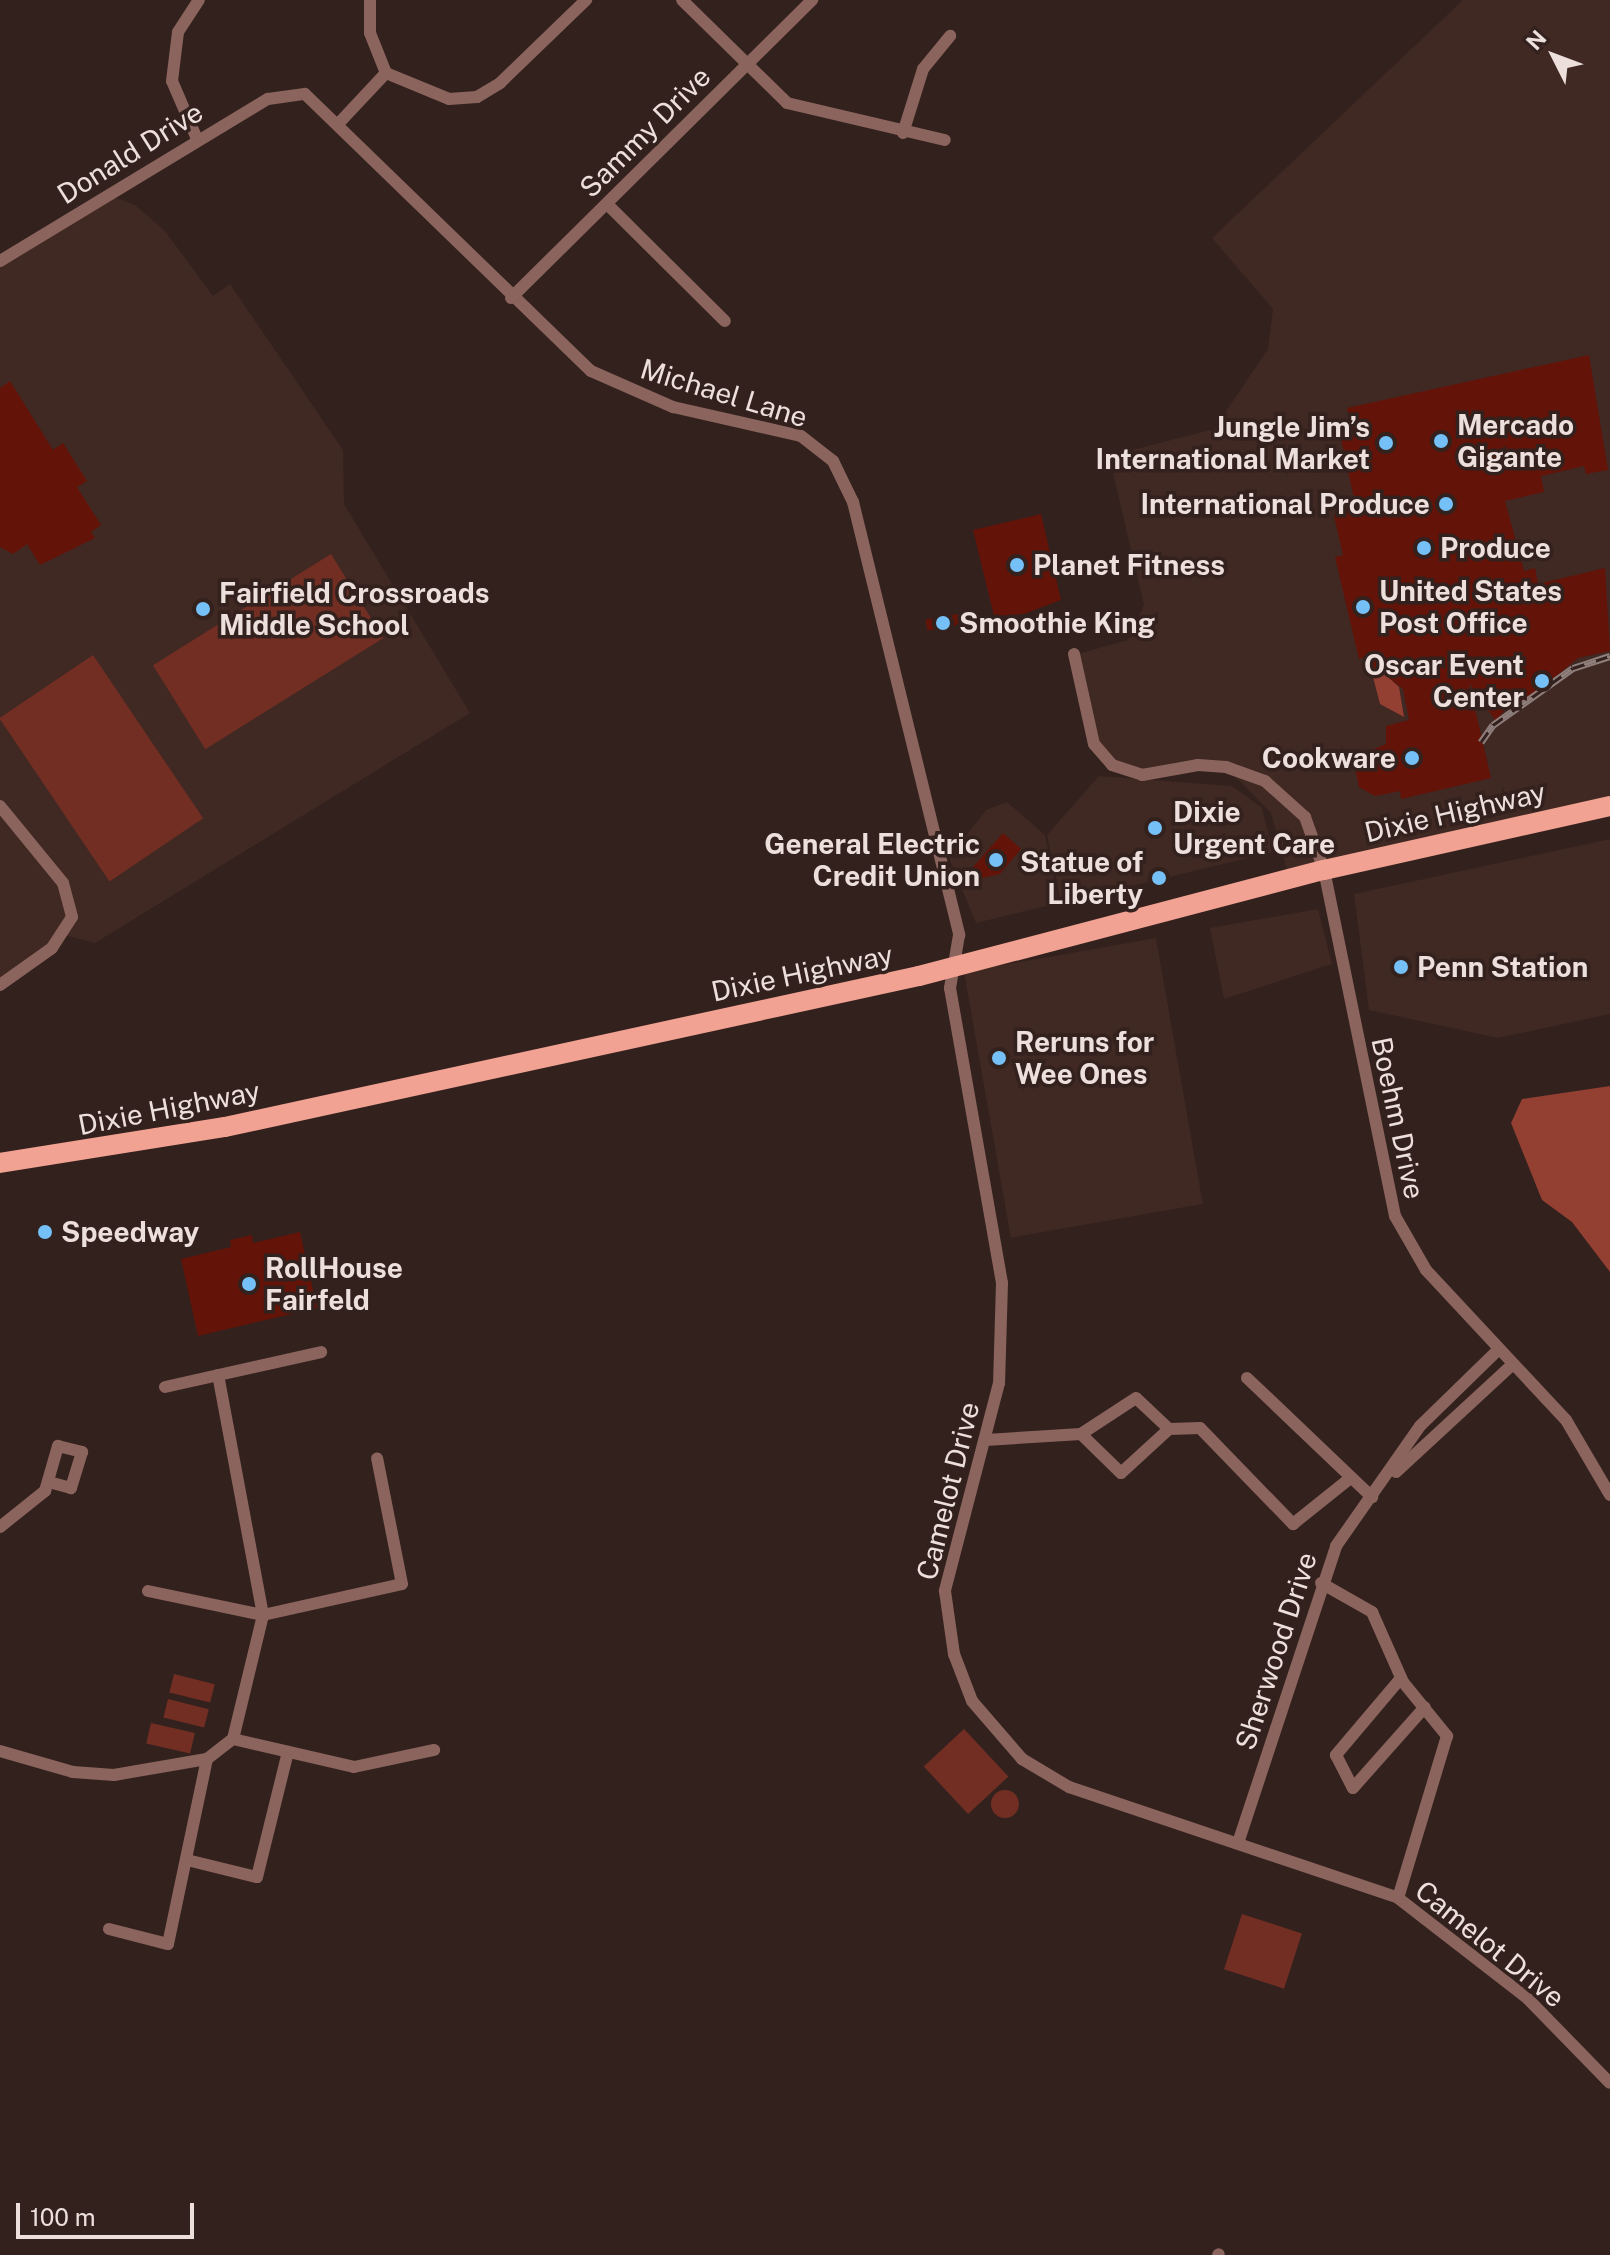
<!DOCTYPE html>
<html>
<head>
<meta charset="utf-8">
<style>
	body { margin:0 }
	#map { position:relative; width:1610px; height:2255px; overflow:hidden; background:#33211e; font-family:"Public Sans",sans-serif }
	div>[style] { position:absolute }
	.built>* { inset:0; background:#402823; transform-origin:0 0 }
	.green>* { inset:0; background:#722e23; transform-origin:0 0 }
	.round { border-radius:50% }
	.water>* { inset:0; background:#933f32 }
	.building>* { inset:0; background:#641308; transform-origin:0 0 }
	.minor>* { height:12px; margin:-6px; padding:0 6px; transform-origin:6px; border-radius:6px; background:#8b645d }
	.primary>* { height:20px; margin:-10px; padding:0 10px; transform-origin:10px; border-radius:10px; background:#f2a292 }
	.rail>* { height:7px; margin-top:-3.5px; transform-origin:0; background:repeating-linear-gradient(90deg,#33211e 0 12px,#8f7f7c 0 24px); box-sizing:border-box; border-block:2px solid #8f7f7c }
	.dots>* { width:22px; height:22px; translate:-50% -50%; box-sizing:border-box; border:4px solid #33211e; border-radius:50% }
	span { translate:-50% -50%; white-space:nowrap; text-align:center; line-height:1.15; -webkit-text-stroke:7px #33211e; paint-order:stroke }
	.street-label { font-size:28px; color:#ecdfdc }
	.poi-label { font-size:28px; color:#ecdfdc; font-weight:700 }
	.left { translate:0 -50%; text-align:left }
	.right { translate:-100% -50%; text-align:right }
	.north { position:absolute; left:1514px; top:16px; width:80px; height:80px; -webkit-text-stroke:6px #33211e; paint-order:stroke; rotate:312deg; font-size:22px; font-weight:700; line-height:32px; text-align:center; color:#ecdfdc }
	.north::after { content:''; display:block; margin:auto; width:28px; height:36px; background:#ecdfdc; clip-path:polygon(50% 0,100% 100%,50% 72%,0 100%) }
	.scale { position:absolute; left:16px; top:2203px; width:178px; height:36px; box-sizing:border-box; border:4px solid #ecdfdc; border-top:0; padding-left:10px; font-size:24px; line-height:28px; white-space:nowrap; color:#ecdfdc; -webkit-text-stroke:6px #33211e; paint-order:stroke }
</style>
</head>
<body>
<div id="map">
	<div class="built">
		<div style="clip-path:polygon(1463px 0,1610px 0,1610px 806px,1289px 878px,1271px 813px,1226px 767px,1142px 775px,1102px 757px,1074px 655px,1128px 640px,1144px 605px,1109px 456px,1214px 429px,1268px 349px,1273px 309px,1212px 238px)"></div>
		<div style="clip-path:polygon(109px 195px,135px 205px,165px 231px,213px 296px,230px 284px,343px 450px,344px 504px,470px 713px,95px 943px,64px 935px,0 985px,0 261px)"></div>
		<div style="clip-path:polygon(1099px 776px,1232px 786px,1262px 808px,1273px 852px,1061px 903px,1047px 835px)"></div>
		<div style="clip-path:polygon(1007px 802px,1045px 835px,1059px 903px,976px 923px,949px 858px,986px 810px)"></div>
		<div style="clip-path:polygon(1610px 839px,1610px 1014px,1498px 1038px,1369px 1010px,1354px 894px)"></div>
		<div style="clip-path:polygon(1318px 909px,1332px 964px,1224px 999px,1210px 928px)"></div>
		<div style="left:1156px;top:938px;width:270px;height:195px;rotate:80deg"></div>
	</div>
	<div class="green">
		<div style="left:331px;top:554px;width:99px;height:210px;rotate:58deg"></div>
		<div style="left:93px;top:655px;width:197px;height:113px;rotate:56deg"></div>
		<div style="left:174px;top:1674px;width:42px;height:19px;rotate:14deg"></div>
		<div style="left:168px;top:1699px;width:42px;height:19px;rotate:14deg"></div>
		<div style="left:151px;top:1723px;width:45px;height:21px;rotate:13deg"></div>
		<div style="left:964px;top:1729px;width:65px;height:55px;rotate:47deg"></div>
		<div class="round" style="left:991px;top:1790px;width:28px;height:28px"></div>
		<div style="left:1242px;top:1914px;width:63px;height:58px;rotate:18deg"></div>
	</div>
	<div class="water">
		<div style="clip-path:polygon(1384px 673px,1399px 687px,1404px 717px,1380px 704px,1373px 677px)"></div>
		<div style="clip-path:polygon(1610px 1086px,1610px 1272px,1572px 1222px,1542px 1200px,1511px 1123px,1522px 1099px)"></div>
	</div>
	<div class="building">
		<div style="clip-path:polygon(1589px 355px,1608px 470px,1586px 474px,1584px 466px,1541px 476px,1544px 492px,1505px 501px,1524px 571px,1535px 568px,1538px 584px,1605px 568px,1610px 651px,1578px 658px,1524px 703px,1517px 694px,1496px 721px,1469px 683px,1491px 778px,1401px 799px,1400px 791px,1375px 796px,1359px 787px,1355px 768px,1365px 753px,1386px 744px,1386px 726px,1409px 720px,1403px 689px,1389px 678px,1400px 665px,1369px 672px,1366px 657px,1359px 659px,1335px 557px,1343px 555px,1334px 516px,1355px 503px,1341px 439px,1354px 436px,1347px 408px)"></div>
		<div style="clip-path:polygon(10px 381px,53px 450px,63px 443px,87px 481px,77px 487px,101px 525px,91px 532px,95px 538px,40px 565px,27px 544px,13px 554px,0 547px,0 388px)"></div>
		<div style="clip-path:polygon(1041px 514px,1061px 600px,1024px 614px,994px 616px,973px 530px)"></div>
		<div style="left:958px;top:614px;width:11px;height:33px;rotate:80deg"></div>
		<div style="clip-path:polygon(1003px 833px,1021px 849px,1000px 874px,959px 883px)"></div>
		<div style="clip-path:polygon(300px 1232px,317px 1308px,198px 1336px,181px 1259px,231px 1247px,230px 1240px,252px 1235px,253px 1243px)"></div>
	</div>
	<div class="minor">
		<div style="left:370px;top:0;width:33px;rotate:90deg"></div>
		<div style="left:370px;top:33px;width:43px;rotate:68.2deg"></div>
		<div style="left:386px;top:73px;width:68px;rotate:22.4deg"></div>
		<div style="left:449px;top:99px;width:28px;rotate:-4deg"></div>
		<div style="left:477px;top:97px;width:27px;rotate:-31deg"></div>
		<div style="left:500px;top:83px;width:120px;rotate:-44deg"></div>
		<div style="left:682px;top:0;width:147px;rotate:44.4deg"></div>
		<div style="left:787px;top:103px;width:162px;rotate:13.2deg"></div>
		<div style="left:339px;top:123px;width:69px;rotate:-46.8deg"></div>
		<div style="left:903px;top:133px;width:67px;rotate:-72.6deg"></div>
		<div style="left:923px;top:69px;width:43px;rotate:-50.7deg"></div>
		<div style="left:197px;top:139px;width:63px;rotate:-113.3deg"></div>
		<div style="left:172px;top:81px;width:49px;rotate:-83deg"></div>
		<div style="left:178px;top:32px;width:38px;rotate:-57deg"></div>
		<div style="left:607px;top:204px;width:166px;rotate:44.8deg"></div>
		<div style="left:0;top:261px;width:313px;rotate:-31.2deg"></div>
		<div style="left:268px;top:99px;width:37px;rotate:-8deg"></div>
		<div style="left:305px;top:94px;width:398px;rotate:44.1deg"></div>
		<div style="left:591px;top:371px;width:90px;rotate:23.7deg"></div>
		<div style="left:673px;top:407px;width:131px;rotate:12.8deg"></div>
		<div style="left:801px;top:436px;width:41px;rotate:38deg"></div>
		<div style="left:833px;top:461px;width:46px;rotate:64deg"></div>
		<div style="left:853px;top:502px;width:446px;rotate:76.2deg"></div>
		<div style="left:959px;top:935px;width:54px;rotate:99.6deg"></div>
		<div style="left:950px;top:988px;width:300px;rotate:80deg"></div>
		<div style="left:1002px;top:1283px;width:100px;rotate:91.7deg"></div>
		<div style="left:999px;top:1383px;width:215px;rotate:104.6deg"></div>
		<div style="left:945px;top:1591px;width:64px;rotate:81.9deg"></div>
		<div style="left:954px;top:1654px;width:50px;rotate:69deg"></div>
		<div style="left:972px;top:1701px;width:77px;rotate:49.2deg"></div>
		<div style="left:1022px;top:1759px;width:55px;rotate:30.8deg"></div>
		<div style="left:1069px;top:1787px;width:347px;rotate:18.6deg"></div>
		<div style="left:1398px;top:1898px;width:165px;rotate:37.8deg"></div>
		<div style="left:1528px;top:1999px;width:117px;rotate:45.7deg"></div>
		<div style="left:511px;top:298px;width:424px;rotate:-44.7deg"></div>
		<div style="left:1074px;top:654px;width:92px;rotate:77.5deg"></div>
		<div style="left:1094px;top:744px;width:28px;rotate:49deg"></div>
		<div style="left:1112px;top:765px;width:32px;rotate:18deg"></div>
		<div style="left:1142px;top:775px;width:57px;rotate:-10.1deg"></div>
		<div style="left:1198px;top:765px;width:28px;rotate:4deg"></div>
		<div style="left:1226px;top:767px;width:41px;rotate:19.7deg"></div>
		<div style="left:1265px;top:781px;width:54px;rotate:42deg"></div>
		<div style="left:1305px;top:817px;width:56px;rotate:70.3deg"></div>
		<div style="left:1324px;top:870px;width:353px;rotate:78.4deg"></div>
		<div style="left:1395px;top:1216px;width:62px;rotate:60.1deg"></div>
		<div style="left:1426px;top:1270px;width:205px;rotate:47deg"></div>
		<div style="left:1566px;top:1420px;width:87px;rotate:59.6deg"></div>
		<div style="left:0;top:806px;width:99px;rotate:50.7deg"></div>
		<div style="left:63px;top:883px;width:35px;rotate:75deg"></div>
		<div style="left:72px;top:917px;width:37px;rotate:123deg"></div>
		<div style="left:52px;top:948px;width:64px;rotate:144.6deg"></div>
		<div style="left:1247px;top:1378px;width:173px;rotate:43.6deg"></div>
		<div style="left:165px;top:1387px;width:160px;rotate:-12.6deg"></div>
		<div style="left:1169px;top:1429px;width:45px;rotate:-136.8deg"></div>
		<div style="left:1136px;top:1398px;width:66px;rotate:146.8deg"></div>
		<div style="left:1081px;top:1434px;width:56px;rotate:44.3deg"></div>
		<div style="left:1121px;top:1473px;width:65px;rotate:-42.5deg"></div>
		<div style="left:1169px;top:1429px;width:31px;rotate:-2deg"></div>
		<div style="left:1200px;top:1428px;width:134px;rotate:45.9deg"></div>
		<div style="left:1293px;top:1524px;width:70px;rotate:-38.7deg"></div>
		<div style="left:986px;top:1440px;width:95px;rotate:-3.6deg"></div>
		<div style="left:1396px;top:1472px;width:159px;rotate:-42.7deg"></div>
		<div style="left:0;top:1527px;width:58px;rotate:-38.7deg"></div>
		<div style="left:45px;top:1491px;width:47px;rotate:-73.9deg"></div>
		<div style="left:58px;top:1446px;width:25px;rotate:14deg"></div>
		<div style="left:82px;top:1452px;width:38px;rotate:107deg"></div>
		<div style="left:71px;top:1488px;width:23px;rotate:-165deg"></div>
		<div style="left:1321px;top:1583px;width:59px;rotate:29.6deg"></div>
		<div style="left:1372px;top:1612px;width:77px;rotate:66.1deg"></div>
		<div style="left:1403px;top:1682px;width:70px;rotate:50.8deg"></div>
		<div style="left:1447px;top:1736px;width:169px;rotate:106.8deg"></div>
		<div style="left:148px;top:1591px;width:117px;rotate:11.8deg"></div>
		<div style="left:263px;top:1615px;width:244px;rotate:-100.6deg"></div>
		<div style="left:1401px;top:1678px;width:101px;rotate:130.2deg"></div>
		<div style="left:1336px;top:1755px;width:37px;rotate:63deg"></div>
		<div style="left:1353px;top:1788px;width:108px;rotate:-48.4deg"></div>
		<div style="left:233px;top:1739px;width:124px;rotate:13deg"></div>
		<div style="left:354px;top:1767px;width:82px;rotate:-12deg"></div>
		<div style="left:0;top:1751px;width:76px;rotate:16deg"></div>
		<div style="left:73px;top:1772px;width:41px;rotate:4.2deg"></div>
		<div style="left:114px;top:1775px;width:94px;rotate:-9.8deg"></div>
		<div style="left:207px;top:1759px;width:33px;rotate:-38deg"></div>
		<div style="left:233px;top:1739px;width:128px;rotate:-76.4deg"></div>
		<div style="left:263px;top:1615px;width:142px;rotate:-12.6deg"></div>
		<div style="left:402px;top:1584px;width:128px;rotate:-101.2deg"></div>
		<div style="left:1238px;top:1843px;width:313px;rotate:-71.7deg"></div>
		<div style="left:1336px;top:1546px;width:146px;rotate:-55deg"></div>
		<div style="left:1420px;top:1426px;width:110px;rotate:-44.3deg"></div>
		<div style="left:187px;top:1860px;width:72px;rotate:13.7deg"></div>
		<div style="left:257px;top:1877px;width:129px;rotate:-76.1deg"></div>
		<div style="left:109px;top:1929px;width:61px;rotate:14.3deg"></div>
		<div style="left:168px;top:1944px;width:189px;rotate:-78.1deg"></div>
		<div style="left:1218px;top:2255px;width:1px;rotate:-45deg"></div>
	</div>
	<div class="primary">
		<div style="left:0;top:1163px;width:228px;rotate:-9.1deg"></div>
		<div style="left:225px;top:1127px;width:710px;rotate:-12.28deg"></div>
		<div style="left:919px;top:976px;width:419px;rotate:-14.7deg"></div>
		<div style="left:1324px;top:870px;width:293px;rotate:-12.6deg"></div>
	</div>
	<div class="rail">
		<div style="left:1481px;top:742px;width:21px;rotate:-55deg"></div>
		<div style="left:1493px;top:725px;width:98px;rotate:-35.5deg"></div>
		<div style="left:1573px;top:668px;width:39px;rotate:-18deg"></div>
	</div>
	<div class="dots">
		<div style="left:1441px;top:441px;background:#75c0f6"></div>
		<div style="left:1386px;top:443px;background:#75c0f6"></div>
		<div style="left:1446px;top:504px;background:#75c0f6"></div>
		<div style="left:1424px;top:548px;background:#75c0f6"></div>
		<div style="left:1017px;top:565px;background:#75c0f6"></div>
		<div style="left:1363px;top:607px;background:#75c0f6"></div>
		<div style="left:203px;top:609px;background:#75c0f6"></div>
		<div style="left:943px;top:623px;background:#75c0f6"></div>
		<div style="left:1542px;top:681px;background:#75c0f6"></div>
		<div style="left:1412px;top:758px;background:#75c0f6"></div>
		<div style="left:1155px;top:828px;background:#75c0f6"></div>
		<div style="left:996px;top:860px;background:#75c0f6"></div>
		<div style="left:1159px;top:878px;background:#75c0f6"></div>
		<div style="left:1401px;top:967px;background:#75c0f6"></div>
		<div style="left:999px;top:1058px;background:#75c0f6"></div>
		<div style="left:45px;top:1232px;background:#75c0f6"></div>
		<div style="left:249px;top:1284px;background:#75c0f6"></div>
	</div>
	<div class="street-label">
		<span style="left:645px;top:132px;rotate:-45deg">Sammy Drive</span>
		<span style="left:130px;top:153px;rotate:-32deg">Donald Drive</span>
		<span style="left:724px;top:393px;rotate:17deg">Michael Lane</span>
		<span style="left:1455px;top:812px;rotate:-13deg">Dixie Highway</span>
		<span style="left:802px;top:973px;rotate:-12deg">Dixie Highway</span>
		<span style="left:169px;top:1108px;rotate:-11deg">Dixie Highway</span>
		<span style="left:1398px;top:1118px;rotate:78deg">Boehm Drive</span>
		<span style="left:948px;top:1491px;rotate:-76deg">Camelot Drive</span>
		<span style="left:1276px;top:1651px;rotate:-72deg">Sherwood Drive</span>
		<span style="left:1490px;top:1944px;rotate:39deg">Camelot Drive</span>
	</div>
	<div class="poi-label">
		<span class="left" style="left:1457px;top:441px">Mercado<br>Gigante</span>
		<span class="right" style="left:1370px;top:443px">Jungle Jim’s<br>International Market</span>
		<span class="right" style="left:1430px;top:504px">International Produce</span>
		<span class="left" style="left:1440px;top:548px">Produce</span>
		<span class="left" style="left:1033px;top:565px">Planet Fitness</span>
		<span class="left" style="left:1379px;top:607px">United States<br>Post Office</span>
		<span class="left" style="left:219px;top:609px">Fairfield Crossroads<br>Middle School</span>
		<span class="left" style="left:959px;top:623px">Smoothie King</span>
		<span class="right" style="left:1524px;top:681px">Oscar Event<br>Center</span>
		<span class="right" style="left:1396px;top:758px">Cookware</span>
		<span class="left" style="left:1173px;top:828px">Dixie<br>Urgent Care</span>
		<span class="right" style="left:980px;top:860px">General Electric<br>Credit Union</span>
		<span class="right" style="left:1143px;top:878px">Statue of<br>Liberty</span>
		<span class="left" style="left:1417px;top:967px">Penn Station</span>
		<span class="left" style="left:1015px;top:1058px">Reruns for<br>Wee Ones</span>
		<span class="left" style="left:61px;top:1232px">Speedway</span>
		<span class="left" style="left:265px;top:1284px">RollHouse<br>Fairfeld</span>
	</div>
	<div class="north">N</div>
	<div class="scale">100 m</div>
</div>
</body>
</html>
